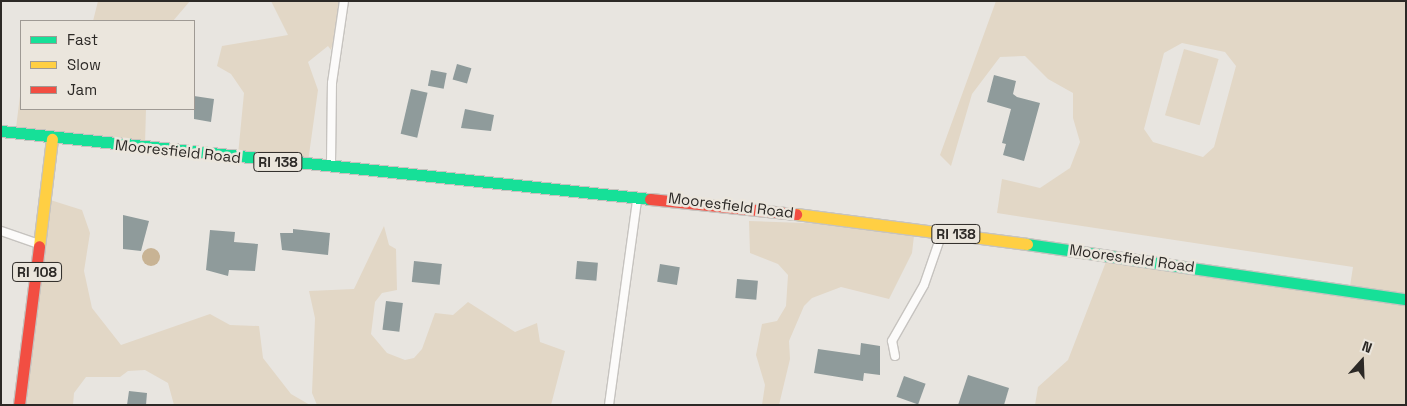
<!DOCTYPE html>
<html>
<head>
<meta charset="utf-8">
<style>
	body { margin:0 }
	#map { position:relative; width:1407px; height:406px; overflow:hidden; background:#e8e5e0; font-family:"Space Grotesk",sans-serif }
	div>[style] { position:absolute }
	.green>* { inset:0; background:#e2d7c6; transform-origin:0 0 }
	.water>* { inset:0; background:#c8b394 }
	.round { border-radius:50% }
	.building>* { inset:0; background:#8f9b9b; transform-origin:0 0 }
	.roads { filter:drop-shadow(1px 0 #c6c3bf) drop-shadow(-1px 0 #c6c3bf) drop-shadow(0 1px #c6c3bf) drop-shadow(0 -1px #c6c3bf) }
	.lane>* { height:8px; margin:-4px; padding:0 4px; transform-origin:4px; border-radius:4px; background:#fcfbfa }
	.fast>* { height:11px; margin:-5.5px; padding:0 5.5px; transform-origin:5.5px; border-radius:5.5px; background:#16e098 }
	.slow>* { height:11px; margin:-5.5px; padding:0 5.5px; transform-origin:5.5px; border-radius:5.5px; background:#ffcf43 }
	.jam>* { height:11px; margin:-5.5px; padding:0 5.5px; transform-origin:5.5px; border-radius:5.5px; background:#f24e42 }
	span { translate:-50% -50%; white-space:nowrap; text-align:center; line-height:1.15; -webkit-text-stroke:5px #ebe6dd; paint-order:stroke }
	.shield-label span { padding:1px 4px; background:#ebe6dd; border:1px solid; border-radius:4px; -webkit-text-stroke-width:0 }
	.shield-label { font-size:14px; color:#2c2926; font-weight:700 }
	.street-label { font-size:15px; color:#2c2926 }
	.frame { position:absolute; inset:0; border:2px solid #2c2926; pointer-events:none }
	.legend { position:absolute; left:20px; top:20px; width:175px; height:90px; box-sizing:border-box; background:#ebe6dd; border:1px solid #9f9a94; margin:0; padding:6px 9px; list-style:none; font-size:15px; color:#2c2926 }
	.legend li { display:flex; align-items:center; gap:10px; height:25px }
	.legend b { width:25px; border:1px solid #9f9a94 }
	.north { position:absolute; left:1337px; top:336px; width:50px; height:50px; -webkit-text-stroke:4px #ebe6dd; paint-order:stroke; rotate:20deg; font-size:14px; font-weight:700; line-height:20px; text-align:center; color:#2c2926 }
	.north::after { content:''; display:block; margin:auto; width:18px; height:22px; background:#2c2926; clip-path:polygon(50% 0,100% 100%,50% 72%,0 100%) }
</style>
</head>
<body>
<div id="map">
	<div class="green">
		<div style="clip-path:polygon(98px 1px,190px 1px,173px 21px,93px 21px)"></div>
		<div style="clip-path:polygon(271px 1px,345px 1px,331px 50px,328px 46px,308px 62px,318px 90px,308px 162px,238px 155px,244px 93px,231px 74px,217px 66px,222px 46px,288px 35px)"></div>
		<div style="clip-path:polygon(evenodd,996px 1px,1406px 1px,1406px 405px,1035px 405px,1038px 387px,1068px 360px,1109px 254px,1350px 286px,1353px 267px,997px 213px,1002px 179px,1040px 188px,1070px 168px,1080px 142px,1073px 118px,1073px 93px,1048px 79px,1025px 56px,1000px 57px,972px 94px,951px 166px,940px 155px,996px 1px,1182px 43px,1225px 52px,1236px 66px,1214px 147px,1203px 157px,1153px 142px,1144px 129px,1164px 53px,1182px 43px)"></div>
		<div style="left:1184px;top:49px;width:36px;height:69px;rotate:16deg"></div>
		<div style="clip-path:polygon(20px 96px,21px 109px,146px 109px,145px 145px,16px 128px)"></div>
		<div style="clip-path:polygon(44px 198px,82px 210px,90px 233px,84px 271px,92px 308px,121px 345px,210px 314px,230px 325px,259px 326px,263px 358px,291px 394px,310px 405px,174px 405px,168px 383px,145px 370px,128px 371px,120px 377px,86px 377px,74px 393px,73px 405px,18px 405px)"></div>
		<div style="clip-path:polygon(749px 221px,915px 227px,912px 253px,889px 299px,841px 287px,812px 298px,804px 306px,789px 341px,790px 359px,779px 405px,762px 405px,765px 385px,756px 355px,762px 324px,777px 321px,786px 306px,788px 275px,778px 264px,750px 253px)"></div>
		<div style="clip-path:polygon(384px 226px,389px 245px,396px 249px,397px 290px,382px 293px,375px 302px,371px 334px,387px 353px,405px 360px,414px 358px,422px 349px,435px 313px,453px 315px,468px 302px,515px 332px,537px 323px,540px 342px,565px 351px,551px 405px,317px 405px,312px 393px,315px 318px,309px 291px,354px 289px)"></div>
	</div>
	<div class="water">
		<div class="round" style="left:142px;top:248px;width:18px;height:18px"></div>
	</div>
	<div class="building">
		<div style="left:457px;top:64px;width:15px;height:16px;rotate:16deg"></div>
		<div style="left:431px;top:70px;width:16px;height:16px;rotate:11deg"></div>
		<div style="clip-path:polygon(994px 75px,1016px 81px,1013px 94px,1017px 97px,1040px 103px,1024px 161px,1003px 155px,1006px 144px,1002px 143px,1011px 109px,987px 102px)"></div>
		<div style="left:411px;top:89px;width:17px;height:46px;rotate:13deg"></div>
		<div style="clip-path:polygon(194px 96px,214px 99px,211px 122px,194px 119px)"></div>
		<div style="clip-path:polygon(465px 109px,494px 115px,491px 131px,461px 128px)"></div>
		<div style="clip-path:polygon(123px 215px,149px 221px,141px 251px,123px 249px)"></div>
		<div style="clip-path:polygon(293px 229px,330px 233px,328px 255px,282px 250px,280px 233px,293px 233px)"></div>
		<div style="clip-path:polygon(210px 230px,235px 232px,234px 242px,258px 244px,255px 271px,229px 270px,228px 276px,206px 270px)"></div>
		<div style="left:414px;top:261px;width:28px;height:21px;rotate:6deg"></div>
		<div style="left:577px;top:261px;width:21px;height:18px;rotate:5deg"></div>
		<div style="left:660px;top:264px;width:20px;height:18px;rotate:9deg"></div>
		<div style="left:737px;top:279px;width:21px;height:19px;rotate:5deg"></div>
		<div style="left:386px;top:301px;width:17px;height:29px;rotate:7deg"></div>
		<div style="clip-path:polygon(861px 343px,880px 346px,880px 375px,864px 373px,863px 381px,814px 373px,818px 349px,860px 355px)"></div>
		<div style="clip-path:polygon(968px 375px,1009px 388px,1004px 405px,958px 405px)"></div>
		<div style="left:904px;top:376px;width:23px;height:22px;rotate:20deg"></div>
		<div style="clip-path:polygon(129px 391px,147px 393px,146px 405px,127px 405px)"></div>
	</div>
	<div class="roads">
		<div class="lane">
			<div style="left:331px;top:163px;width:80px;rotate:-89.3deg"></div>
			<div style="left:332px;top:83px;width:83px;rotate:-81.7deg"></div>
			<div style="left:1px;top:231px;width:37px;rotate:19deg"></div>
			<div style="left:895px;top:356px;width:15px;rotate:-101deg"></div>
			<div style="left:892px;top:341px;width:64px;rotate:-60.3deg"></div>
			<div style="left:924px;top:285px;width:52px;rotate:-70.9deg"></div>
			<div style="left:609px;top:405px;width:206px;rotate:-82.2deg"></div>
		</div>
		<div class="fast">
			<div style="left:1px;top:131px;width:653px;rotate:5.98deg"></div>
			<div style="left:1027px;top:244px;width:383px;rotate:8.3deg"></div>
		</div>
		<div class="slow">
			<div style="left:796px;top:214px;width:233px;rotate:7.4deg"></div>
			<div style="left:39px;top:246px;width:108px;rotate:-83.1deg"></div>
		</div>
		<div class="jam">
			<div style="left:650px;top:199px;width:147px;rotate:5.9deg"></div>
			<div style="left:19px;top:405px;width:160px;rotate:-82.8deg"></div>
		</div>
	</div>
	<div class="shield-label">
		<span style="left:278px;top:162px">RI 138</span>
		<span style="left:956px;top:234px">RI 138</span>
		<span style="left:37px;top:272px">RI 108</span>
	</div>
	<div class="street-label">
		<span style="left:178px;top:151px;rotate:6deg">Mooresfield Road</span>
		<span style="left:731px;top:205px;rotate:7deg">Mooresfield Road</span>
		<span style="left:1132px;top:258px;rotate:8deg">Mooresfield Road</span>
	</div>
	<div class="frame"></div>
	<ul class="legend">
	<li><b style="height:6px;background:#16e098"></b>Fast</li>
	<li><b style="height:6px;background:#ffcf43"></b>Slow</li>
	<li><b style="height:6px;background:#f24e42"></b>Jam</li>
	</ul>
	<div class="north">N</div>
</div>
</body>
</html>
